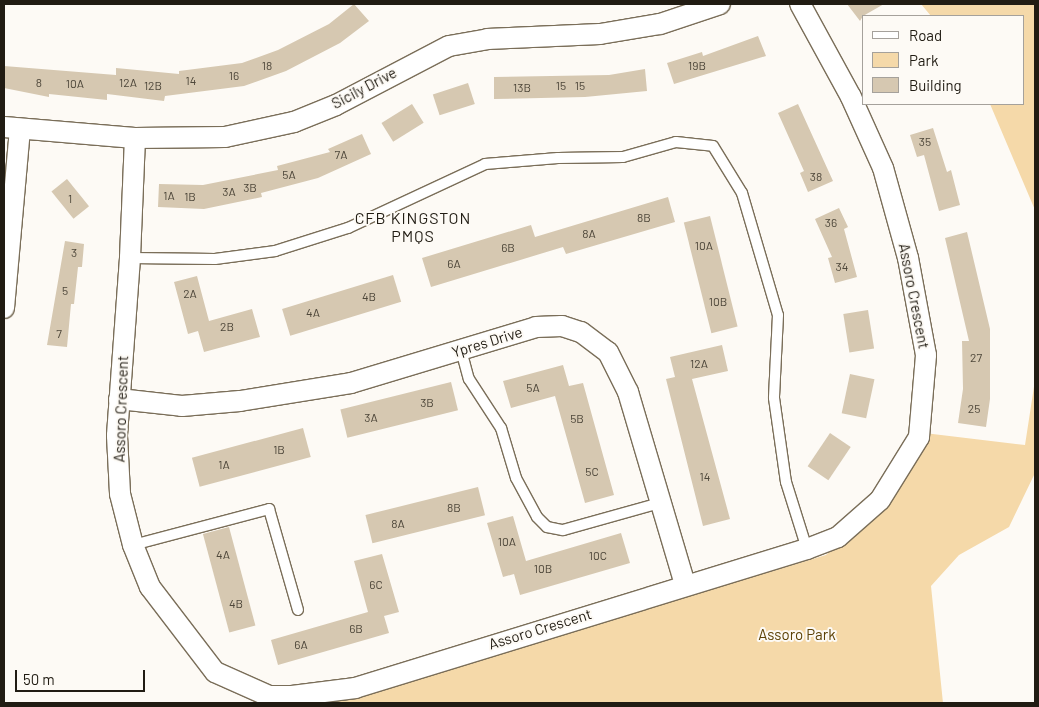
<!DOCTYPE html>
<html>
<head>
<meta charset="utf-8">
<style>
	body { margin:0 }
	#map { position:relative; width:1039px; height:707px; overflow:hidden; background:#fdfaf5; font-family:Barlow,sans-serif }
	div>[style] { position:absolute }
	.green>* { inset:0; background:#f5d9a9 }
	.building>* { inset:0; background:#d6c8b1; transform-origin:0 0 }
	.roads { filter:drop-shadow(1px 0 #7a6e59) drop-shadow(-1px 0 #7a6e59) drop-shadow(0 1px #7a6e59) drop-shadow(0 -1px #7a6e59) }
	.lane>* { height:10px; margin:-5px; padding:0 5px; transform-origin:5px; border-radius:5px; background:#fff }
	.street>* { height:20px; margin:-10px; padding:0 10px; transform-origin:10px; border-radius:10px; background:#fff }
	span { translate:-50% -50%; white-space:nowrap; text-align:center; line-height:1.15; -webkit-text-stroke:4px #fdfaf5; paint-order:stroke }
	.number-label { font-size:12px; color:#4e473a }
	.number-label span { -webkit-text-stroke-width:0 }
	.street-label { font-size:15px; color:#211c13 }
	.park-label { font-size:15px; color:#5d4206 }
	.neighbourhood-label { font-size:16px; color:#211c13; letter-spacing:1px }
	.frame { position:absolute; inset:0; border:5px solid #211c13; pointer-events:none }
	.legend { position:absolute; left:862px; top:15px; width:162px; height:90px; box-sizing:border-box; background:#fdfaf5; border:1px solid #a5a19b; margin:0; padding:6px 9px; list-style:none; font-size:15px; color:#211c13 }
	.legend li { display:flex; align-items:center; gap:10px; height:25px }
	.legend b { width:25px; border:1px solid #a5a19b }
	.scale { position:absolute; left:15px; top:670px; width:130px; height:22px; box-sizing:border-box; border:2px solid #211c13; border-top:0; padding-left:6px; font-size:15px; line-height:18px; white-space:nowrap; color:#211c13; -webkit-text-stroke:4px #fdfaf5; paint-order:stroke }
</style>
</head>
<body>
<div id="map">
	<div class="green">
		<div style="clip-path:polygon(921px 4px,1035px 4px,1035px 210px,990px 104px,1023px 104px,1023px 16px,931px 16px)"></div>
		<div style="clip-path:polygon(1035px 380px,1035px 473px,1009px 527px,959px 555px,931px 586px,943px 703px,320px 703px,356px 696px,826px 555px,867px 515px,916px 432px,1025px 445px)"></div>
	</div>
	<div class="building">
		<div style="clip-path:polygon(354px 4px,369px 21px,340px 43px,286px 71px,244px 86px,165px 96px,164px 101px,107px 94px,107px 100px,49px 94px,49px 97px,4px 88px,4px 66px,116px 75px,116px 68px,179px 74px,179px 71px,242px 63px,278px 50px,329px 24px)"></div>
		<div style="clip-path:polygon(847px 4px,884px 4px,863px 16px,860px 21px)"></div>
		<div style="clip-path:polygon(758px 36px,766px 56px,674px 84px,667px 63px,702px 52px,703px 56px)"></div>
		<div style="clip-path:polygon(645px 69px,647px 91px,585px 97px,494px 99px,494px 77px,609px 75px)"></div>
		<div style="left:468px;top:83px;width:22px;height:37px;rotate:72deg"></div>
		<div style="left:412px;top:104px;width:22px;height:36px;rotate:58deg"></div>
		<div style="clip-path:polygon(798px 104px,833px 181px,808px 192px,800px 173px,804px 171px,778px 113px)"></div>
		<div style="clip-path:polygon(933px 128px,947px 172px,951px 170px,960px 205px,939px 211px,924px 155px,917px 157px,910px 135px)"></div>
		<div style="clip-path:polygon(362px 134px,371px 154px,318px 178px,261px 193px,262px 197px,204px 209px,158px 207px,159px 184px,203px 185px,278px 170px,277px 166px,330px 152px,328px 149px)"></div>
		<div style="left:67px;top:179px;width:35px;height:20px;rotate:51deg"></div>
		<div style="clip-path:polygon(668px 197px,675px 222px,566px 254px,563px 247px,431px 287px,422px 258px,531px 225px,535px 237px)"></div>
		<div style="clip-path:polygon(839px 208px,848px 227px,844px 229px,857px 277px,835px 283px,828px 258px,832px 257px,815px 219px)"></div>
		<div style="left:710px;top:216px;width:114px;height:27px;rotate:76deg"></div>
		<div style="clip-path:polygon(967px 232px,990px 329px,990px 399px,986px 427px,958px 423px,963px 389px,962px 341px,969px 341px,945px 238px)"></div>
		<div style="clip-path:polygon(65px 241px,84px 244px,82px 267px,78px 267px,74px 304px,71px 304px,67px 347px,47px 345px)"></div>
		<div style="left:393px;top:275px;width:28px;height:116px;rotate:73deg"></div>
		<div style="clip-path:polygon(197px 276px,209px 321px,252px 309px,260px 337px,204px 352px,198px 331px,188px 334px,174px 282px)"></div>
		<div style="left:868px;top:310px;width:39px;height:25px;rotate:81deg"></div>
		<div style="clip-path:polygon(722px 345px,728px 371px,692px 379px,730px 519px,703px 526px,666px 379px,675px 377px,670px 357px)"></div>
		<div style="clip-path:polygon(563px 365px,569px 386px,583px 383px,614px 495px,585px 503px,555px 396px,511px 408px,503px 381px)"></div>
		<div style="left:850px;top:374px;width:25px;height:40px;rotate:12deg"></div>
		<div style="left:451px;top:382px;width:29px;height:114px;rotate:76deg"></div>
		<div style="left:303px;top:428px;width:30px;height:115px;rotate:75deg"></div>
		<div style="left:830px;top:433px;width:25px;height:40px;rotate:34deg"></div>
		<div style="left:478px;top:487px;width:29px;height:116px;rotate:76deg"></div>
		<div style="clip-path:polygon(513px 516px,526px 561px,621px 533px,630px 563px,520px 595px,514px 574px,503px 577px,487px 523px)"></div>
		<div style="left:229px;top:527px;width:102px;height:27px;rotate:75deg"></div>
		<div style="clip-path:polygon(382px 554px,399px 612px,384px 616px,389px 633px,278px 665px,271px 640px,368px 612px,354px 561px)"></div>
	</div>
	<div class="roads">
		<div class="lane">
			<div style="left:130px;top:258px;width:85px;rotate:0.7deg"></div>
			<div style="left:215px;top:259px;width:61px;rotate:-7.6deg"></div>
			<div style="left:275px;top:251px;width:77px;rotate:-17.5deg"></div>
			<div style="left:348px;top:228px;width:151px;rotate:-25deg"></div>
			<div style="left:485px;top:164px;width:73px;rotate:-4.7deg"></div>
			<div style="left:558px;top:158px;width:65px;rotate:-0.9deg"></div>
			<div style="left:623px;top:157px;width:55px;rotate:-15.8deg"></div>
			<div style="left:676px;top:142px;width:37px;rotate:6deg"></div>
			<div style="left:713px;top:146px;width:55px;rotate:58.3deg"></div>
			<div style="left:742px;top:193px;width:127px;rotate:73.6deg"></div>
			<div style="left:778px;top:315px;width:83px;rotate:92.8deg"></div>
			<div style="left:774px;top:398px;width:85px;rotate:81.9deg"></div>
			<div style="left:786px;top:482px;width:70px;rotate:72.6deg"></div>
			<div style="left:461px;top:350px;width:30px;rotate:75deg"></div>
			<div style="left:469px;top:379px;width:59px;rotate:56.9deg"></div>
			<div style="left:501px;top:428px;width:52px;rotate:73.3deg"></div>
			<div style="left:516px;top:478px;width:44px;rotate:61.7deg"></div>
			<div style="left:537px;top:517px;width:14px;rotate:45deg"></div>
			<div style="left:547px;top:527px;width:16px;rotate:11deg"></div>
			<div style="left:563px;top:530px;width:101px;rotate:-15.6deg"></div>
			<div style="left:133px;top:545px;width:141px;rotate:-14.8deg"></div>
			<div style="left:269px;top:509px;width:105px;rotate:74deg"></div>
		</div>
		<div class="street">
			<div style="left:4px;top:127px;width:131px;rotate:4.8deg"></div>
			<div style="left:135px;top:138px;width:90px;rotate:-0.6deg"></div>
			<div style="left:225px;top:137px;width:71px;rotate:-12.3deg"></div>
			<div style="left:294px;top:122px;width:45px;rotate:-22deg"></div>
			<div style="left:336px;top:105px;width:127px;rotate:-27.6deg"></div>
			<div style="left:449px;top:46px;width:39px;rotate:-10deg"></div>
			<div style="left:487px;top:39px;width:113px;rotate:-2.5deg"></div>
			<div style="left:600px;top:34px;width:61px;rotate:-9.5deg"></div>
			<div style="left:660px;top:24px;width:63px;rotate:-18.4deg"></div>
			<div style="left:135px;top:138px;width:120px;rotate:92.4deg"></div>
			<div style="left:130px;top:258px;width:178px;rotate:94.2deg"></div>
			<div style="left:117px;top:436px;width:58px;rotate:87deg"></div>
			<div style="left:120px;top:494px;width:53px;rotate:75.7deg"></div>
			<div style="left:133px;top:545px;width:45px;rotate:68deg"></div>
			<div style="left:150px;top:587px;width:107px;rotate:52.6deg"></div>
			<div style="left:215px;top:672px;width:59px;rotate:24deg"></div>
			<div style="left:269px;top:696px;width:23px"></div>
			<div style="left:292px;top:696px;width:64px;rotate:-7.2deg"></div>
			<div style="left:355px;top:688px;width:473px;rotate:-17.1deg"></div>
			<div style="left:807px;top:549px;width:33px;rotate:-21deg"></div>
			<div style="left:838px;top:537px;width:56px;rotate:-41.4deg"></div>
			<div style="left:880px;top:500px;width:74px;rotate:-58.2deg"></div>
			<div style="left:919px;top:437px;width:82px;rotate:-85.1deg"></div>
			<div style="left:926px;top:355px;width:99px;rotate:-100.5deg"></div>
			<div style="left:908px;top:258px;width:93px;rotate:-105.5deg"></div>
			<div style="left:883px;top:168px;width:78px;rotate:-114.3deg"></div>
			<div style="left:851px;top:97px;width:106px;rotate:-118.7deg"></div>
			<div style="left:4px;top:308px;width:180px;rotate:-84.9deg"></div>
			<div style="left:119px;top:399px;width:63px;rotate:6.3deg"></div>
			<div style="left:182px;top:406px;width:58px;rotate:-4.9deg"></div>
			<div style="left:240px;top:401px;width:112px;rotate:-9.2deg"></div>
			<div style="left:351px;top:383px;width:193px;rotate:-16.8deg"></div>
			<div style="left:536px;top:327px;width:26px;rotate:-2deg"></div>
			<div style="left:562px;top:326px;width:20px;rotate:18deg"></div>
			<div style="left:581px;top:332px;width:34px;rotate:37deg"></div>
			<div style="left:608px;top:352px;width:45px;rotate:63.4deg"></div>
			<div style="left:628px;top:392px;width:200px;rotate:73.5deg"></div>
		</div>
	</div>
	<div class="number-label">
		<span style="left:267px;top:66px">18</span>
		<span style="left:697px;top:66px">19B</span>
		<span style="left:234px;top:76px">16</span>
		<span style="left:191px;top:81px">14</span>
		<span style="left:39px;top:83px">8</span>
		<span style="left:128px;top:83px">12A</span>
		<span style="left:75px;top:84px">10A</span>
		<span style="left:153px;top:86px">12B</span>
		<span style="left:561px;top:86px">15</span>
		<span style="left:580px;top:86px">15</span>
		<span style="left:522px;top:88px">13B</span>
		<span style="left:925px;top:142px">35</span>
		<span style="left:341px;top:155px">7A</span>
		<span style="left:289px;top:175px">5A</span>
		<span style="left:816px;top:177px">38</span>
		<span style="left:250px;top:188px">3B</span>
		<span style="left:229px;top:192px">3A</span>
		<span style="left:169px;top:196px">1A</span>
		<span style="left:190px;top:197px">1B</span>
		<span style="left:70px;top:199px">1</span>
		<span style="left:644px;top:218px">8B</span>
		<span style="left:831px;top:223px">36</span>
		<span style="left:589px;top:234px">8A</span>
		<span style="left:704px;top:246px">10A</span>
		<span style="left:508px;top:248px">6B</span>
		<span style="left:74px;top:253px">3</span>
		<span style="left:454px;top:264px">6A</span>
		<span style="left:842px;top:267px">34</span>
		<span style="left:65px;top:291px">5</span>
		<span style="left:190px;top:294px">2A</span>
		<span style="left:369px;top:297px">4B</span>
		<span style="left:718px;top:302px">10B</span>
		<span style="left:313px;top:313px">4A</span>
		<span style="left:227px;top:327px">2B</span>
		<span style="left:59px;top:334px">7</span>
		<span style="left:976px;top:358px">27</span>
		<span style="left:699px;top:364px">12A</span>
		<span style="left:533px;top:388px">5A</span>
		<span style="left:427px;top:403px">3B</span>
		<span style="left:974px;top:409px">25</span>
		<span style="left:371px;top:418px">3A</span>
		<span style="left:577px;top:419px">5B</span>
		<span style="left:279px;top:450px">1B</span>
		<span style="left:224px;top:465px">1A</span>
		<span style="left:592px;top:472px">5C</span>
		<span style="left:705px;top:477px">14</span>
		<span style="left:454px;top:508px">8B</span>
		<span style="left:398px;top:524px">8A</span>
		<span style="left:507px;top:542px">10A</span>
		<span style="left:223px;top:555px">4A</span>
		<span style="left:598px;top:556px">10C</span>
		<span style="left:543px;top:569px">10B</span>
		<span style="left:376px;top:585px">6C</span>
		<span style="left:236px;top:604px">4B</span>
		<span style="left:356px;top:629px">6B</span>
		<span style="left:301px;top:645px">6A</span>
	</div>
	<div class="street-label">
		<span style="left:364px;top:88px;rotate:-28deg">Sicily Drive</span>
		<span style="left:914px;top:296px;rotate:79deg">Assoro Crescent</span>
		<span style="left:487px;top:342px;rotate:-17deg">Ypres Drive</span>
		<span style="left:121px;top:409px;rotate:-88deg">Assoro Crescent</span>
		<span style="left:540px;top:629px;rotate:-17deg">Assoro Crescent</span>
	</div>
	<div class="park-label">
		<span style="left:797px;top:635px">Assoro Park</span>
	</div>
	<div class="neighbourhood-label">
		<span style="left:413px;top:227px">CFB KINGSTON<br>PMQS</span>
	</div>
	<div class="frame"></div>
	<ul class="legend">
	<li><b style="height:6px;background:#fff"></b>Road</li>
	<li><b style="height:14px;background:#f5d9a9"></b>Park</li>
	<li><b style="height:14px;background:#d6c8b1"></b>Building</li>
	</ul>
	<div class="scale">50 m</div>
</div>
</body>
</html>
